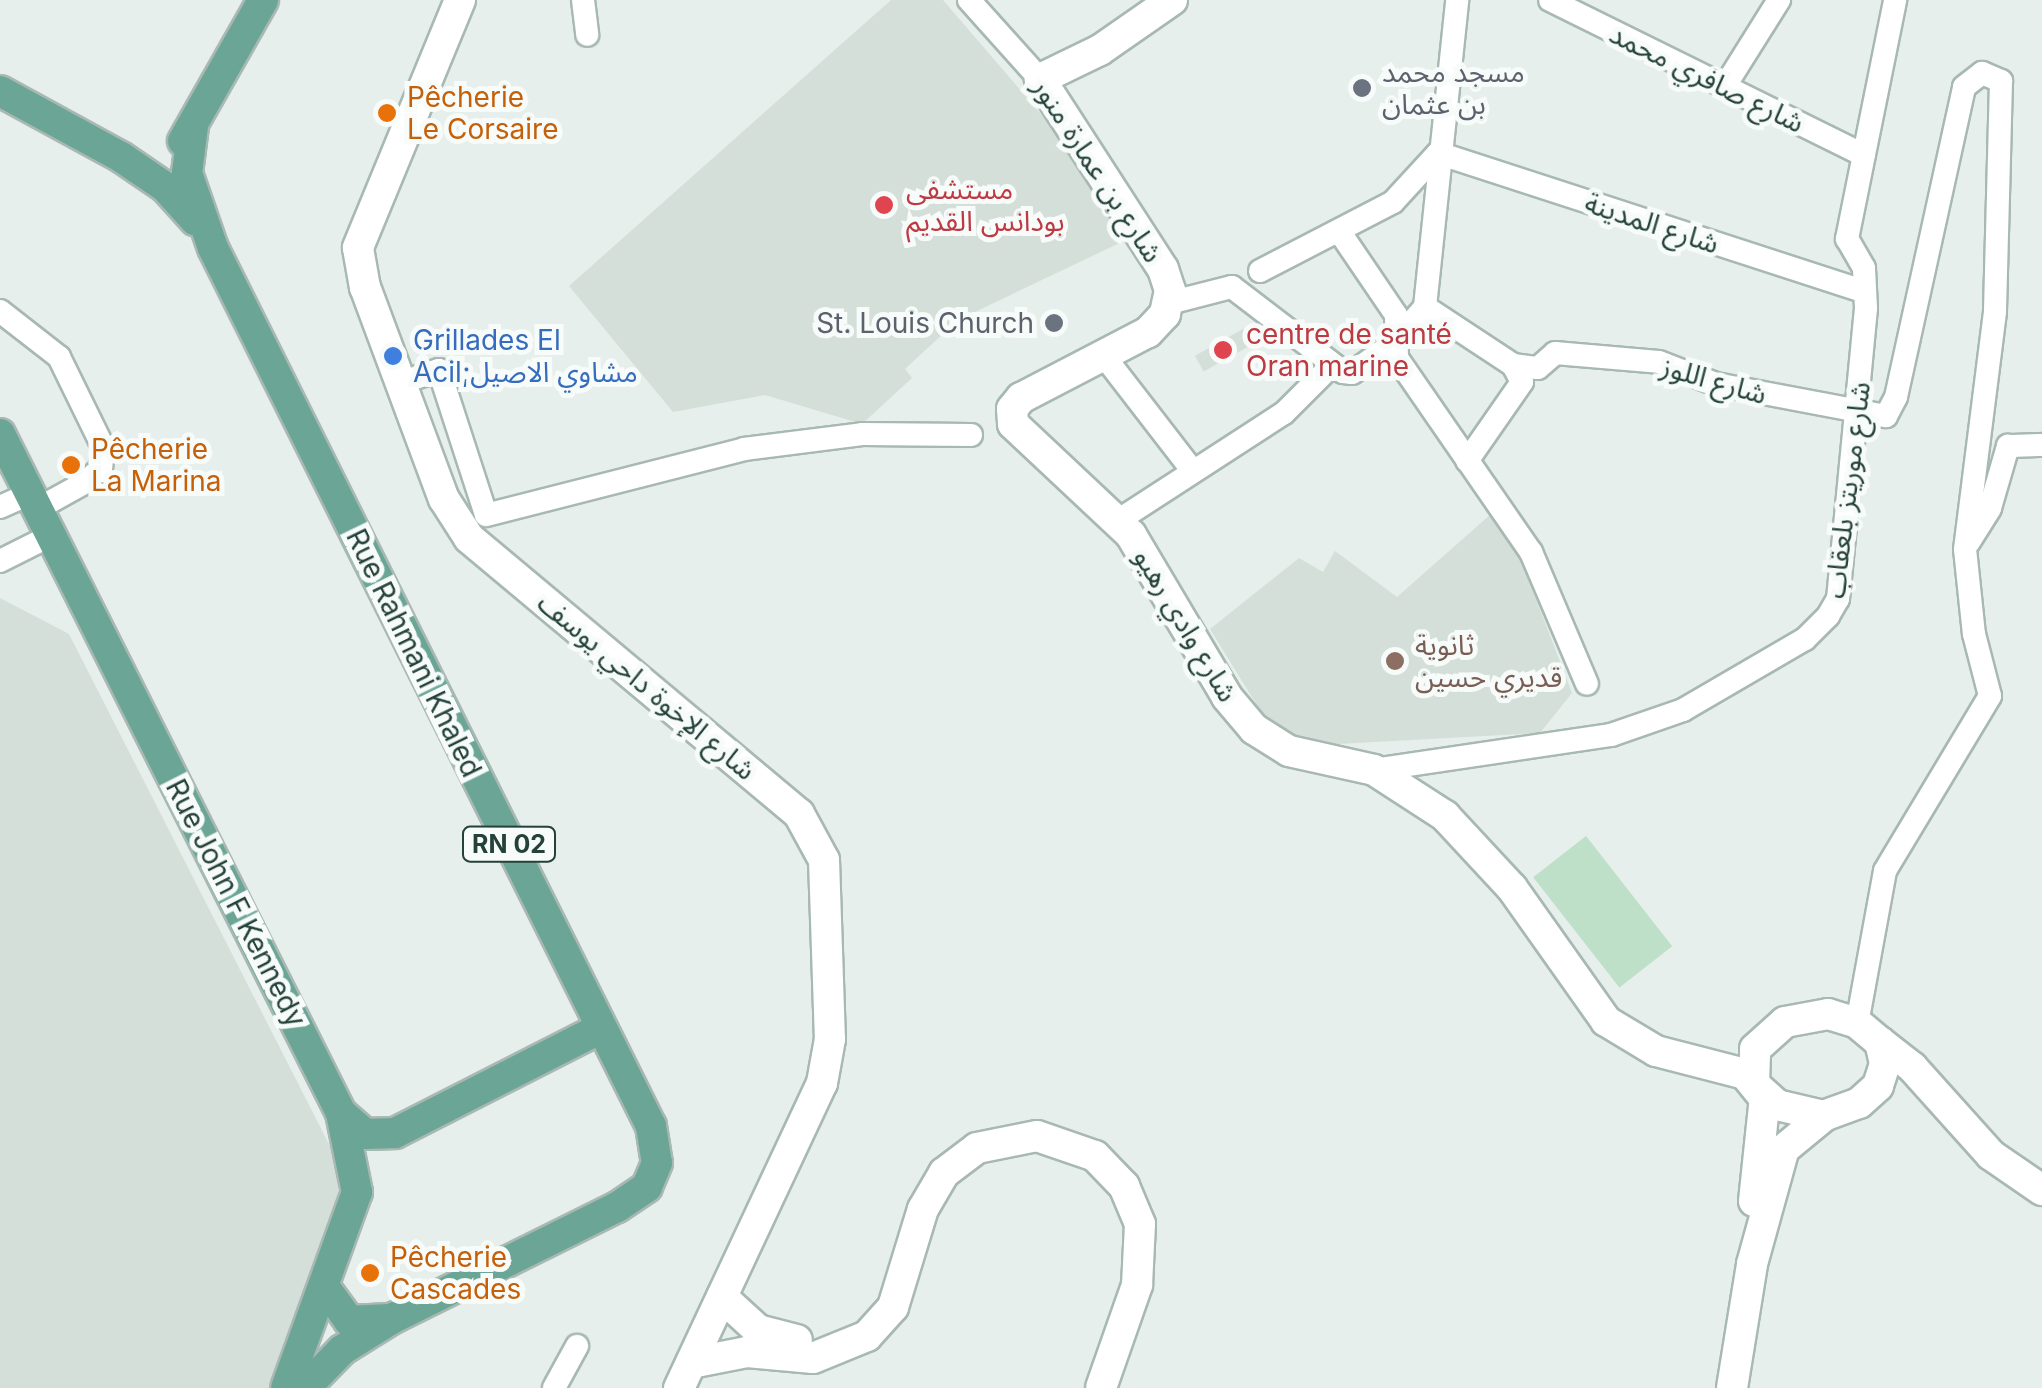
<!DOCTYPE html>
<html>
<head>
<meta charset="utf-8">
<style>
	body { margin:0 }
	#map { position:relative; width:2042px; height:1388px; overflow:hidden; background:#e6efeb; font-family:Inter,"Noto Sans Arabic",sans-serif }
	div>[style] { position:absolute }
	.built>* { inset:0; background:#d4dfda; transform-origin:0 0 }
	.green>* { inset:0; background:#bfe0c8; transform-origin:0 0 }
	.roads { filter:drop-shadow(2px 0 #a8b8b2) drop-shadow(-2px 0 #a8b8b2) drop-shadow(0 2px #a8b8b2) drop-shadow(0 -2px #a8b8b2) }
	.street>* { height:22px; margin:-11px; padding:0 11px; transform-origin:11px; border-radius:11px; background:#fff }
	.secondary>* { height:30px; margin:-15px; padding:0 15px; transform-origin:15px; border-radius:15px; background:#fff }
	.primary>* { height:30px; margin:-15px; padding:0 15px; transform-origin:15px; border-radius:15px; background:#6aa596 }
	.dots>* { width:28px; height:28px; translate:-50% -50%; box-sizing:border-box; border:5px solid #f7fbf9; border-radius:50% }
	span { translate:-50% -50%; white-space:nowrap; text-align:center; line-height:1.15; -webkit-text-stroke:10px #f7fbf9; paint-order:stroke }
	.shield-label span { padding:2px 8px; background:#f7fbf9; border:2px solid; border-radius:8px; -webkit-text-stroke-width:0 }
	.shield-label { font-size:25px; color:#24423a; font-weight:700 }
	.worship-label { font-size:28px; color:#5b616d }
	.left { translate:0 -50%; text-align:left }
	.right { translate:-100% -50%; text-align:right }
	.street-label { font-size:28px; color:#24423a }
	.food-label { font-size:28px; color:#c56008 }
	.health-label { font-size:28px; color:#be3a42 }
	.shop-label { font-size:28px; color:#366cbe }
	.education-label { font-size:28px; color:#785e54 }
</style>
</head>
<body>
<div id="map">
	<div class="built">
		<div style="clip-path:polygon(891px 0,943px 0,1090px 171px,1128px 239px,958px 320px,905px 369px,912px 378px,862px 424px,765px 395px,673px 412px,569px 286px)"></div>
		<div style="left:1243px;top:329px;width:18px;height:55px;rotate:61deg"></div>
		<div style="clip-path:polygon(1491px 514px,1517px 549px,1572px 693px,1540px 733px,1320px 745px,1269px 725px,1210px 629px,1299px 558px,1323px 572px,1335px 551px,1397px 597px)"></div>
		<div style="clip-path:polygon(0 598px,69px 634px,335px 1156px,341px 1217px,273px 1388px,0 1388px)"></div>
	</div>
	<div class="green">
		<div style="left:1586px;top:836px;width:140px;height:67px;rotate:52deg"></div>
	</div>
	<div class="roads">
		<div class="street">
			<div style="left:583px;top:0;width:35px;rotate:83deg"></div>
			<div style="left:969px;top:0;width:106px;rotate:48.1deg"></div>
			<div style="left:1550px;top:0;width:350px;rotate:26.3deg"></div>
			<div style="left:1725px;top:86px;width:102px;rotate:-57.9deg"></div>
			<div style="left:1339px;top:231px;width:102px;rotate:55.8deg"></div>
			<div style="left:1396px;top:315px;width:43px;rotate:88.7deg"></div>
			<div style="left:1397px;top:358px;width:236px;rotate:55.4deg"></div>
			<div style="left:1531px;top:552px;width:143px;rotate:67deg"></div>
			<div style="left:1260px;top:271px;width:150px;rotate:-27.4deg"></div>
			<div style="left:1393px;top:202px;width:67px;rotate:-47.4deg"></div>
			<div style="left:1438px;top:153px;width:449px;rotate:18deg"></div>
			<div style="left:1169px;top:303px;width:65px;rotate:-14.3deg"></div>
			<div style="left:1232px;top:287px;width:140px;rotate:37.4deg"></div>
			<div style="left:1343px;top:372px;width:9px;rotate:6deg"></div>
			<div style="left:1352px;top:373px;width:52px;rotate:-35.5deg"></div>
			<div style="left:1394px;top:343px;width:48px;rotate:-49.3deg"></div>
			<div style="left:1425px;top:307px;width:309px;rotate:-84deg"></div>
			<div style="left:1425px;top:307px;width:105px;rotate:33.4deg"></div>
			<div style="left:1513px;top:365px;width:19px;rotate:62deg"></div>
			<div style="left:1522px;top:382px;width:96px;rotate:124.8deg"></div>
			<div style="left:0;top:311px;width:75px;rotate:37.9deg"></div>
			<div style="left:59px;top:357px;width:100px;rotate:63.9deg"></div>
			<div style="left:103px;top:447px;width:21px;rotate:95deg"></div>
			<div style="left:101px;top:468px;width:21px;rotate:137deg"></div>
			<div style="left:86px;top:482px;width:54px;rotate:151deg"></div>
			<div style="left:1104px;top:356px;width:145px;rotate:52.3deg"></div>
			<div style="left:1513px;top:365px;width:25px;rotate:7deg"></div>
			<div style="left:1538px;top:368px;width:23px;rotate:-41deg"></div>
			<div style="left:1555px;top:353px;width:104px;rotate:4.9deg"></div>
			<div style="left:1659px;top:362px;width:61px;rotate:21.1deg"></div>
			<div style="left:1716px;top:384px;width:173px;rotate:10.7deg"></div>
			<div style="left:1886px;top:416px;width:21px;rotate:-62deg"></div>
			<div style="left:1896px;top:397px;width:317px;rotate:-77.6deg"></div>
			<div style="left:1964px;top:87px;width:23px;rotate:-38deg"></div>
			<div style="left:1982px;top:73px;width:21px;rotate:23deg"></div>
			<div style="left:2001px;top:81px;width:231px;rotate:91.5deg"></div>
			<div style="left:1995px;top:312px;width:239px;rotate:97.2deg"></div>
			<div style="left:1965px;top:549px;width:85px;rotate:84deg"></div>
			<div style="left:1974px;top:634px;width:64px;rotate:75.5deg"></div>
			<div style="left:1990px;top:696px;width:204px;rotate:121deg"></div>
			<div style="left:1885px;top:871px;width:155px;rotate:100.4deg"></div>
			<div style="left:400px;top:383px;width:41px;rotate:-18.4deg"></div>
			<div style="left:439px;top:370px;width:152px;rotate:72deg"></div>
			<div style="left:486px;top:515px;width:266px;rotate:-14.3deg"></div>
			<div style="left:744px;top:449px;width:119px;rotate:-7.2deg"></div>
			<div style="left:862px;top:434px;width:109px;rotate:0.5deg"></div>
			<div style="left:0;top:507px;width:34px;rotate:-24deg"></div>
			<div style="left:1119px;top:520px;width:197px;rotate:-33deg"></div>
			<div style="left:1284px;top:413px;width:64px;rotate:-45deg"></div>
			<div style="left:1969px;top:542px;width:40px;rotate:-58deg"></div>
			<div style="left:1990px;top:508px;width:65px;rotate:-73.8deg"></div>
			<div style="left:2008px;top:446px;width:34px;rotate:-2deg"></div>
			<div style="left:0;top:561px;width:58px;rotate:-26.6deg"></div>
			<div style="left:1374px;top:770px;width:240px;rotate:-8.4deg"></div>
			<div style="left:1611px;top:735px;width:76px;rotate:-19.1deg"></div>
			<div style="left:1683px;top:710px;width:141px;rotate:-30.2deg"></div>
			<div style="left:1805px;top:639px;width:33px;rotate:-45deg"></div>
			<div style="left:1828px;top:616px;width:20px;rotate:-60deg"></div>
			<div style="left:1838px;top:599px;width:292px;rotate:-84.5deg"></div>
			<div style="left:1866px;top:308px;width:40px;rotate:-92.9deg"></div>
			<div style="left:1864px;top:268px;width:34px;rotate:-120deg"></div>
			<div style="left:1847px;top:239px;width:244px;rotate:-78.6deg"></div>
			<div style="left:554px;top:1388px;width:48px;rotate:-61.3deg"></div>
		</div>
		<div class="secondary">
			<div style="left:460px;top:0;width:268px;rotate:112.4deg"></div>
			<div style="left:358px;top:248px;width:40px;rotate:80deg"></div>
			<div style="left:365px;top:287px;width:226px;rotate:69.6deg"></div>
			<div style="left:444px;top:499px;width:46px;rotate:57.3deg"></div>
			<div style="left:469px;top:538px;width:430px;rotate:39.9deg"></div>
			<div style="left:799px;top:814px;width:52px;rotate:61.5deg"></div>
			<div style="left:824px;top:860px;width:179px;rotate:88.1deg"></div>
			<div style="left:830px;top:1039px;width:45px;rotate:100.3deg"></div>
			<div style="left:822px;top:1083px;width:337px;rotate:115.1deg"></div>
			<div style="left:1172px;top:0;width:88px;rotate:145.2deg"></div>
			<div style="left:1100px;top:50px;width:67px;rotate:154.2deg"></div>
			<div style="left:1040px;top:79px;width:226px;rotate:57.1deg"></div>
			<div style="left:1163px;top:269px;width:22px;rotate:72deg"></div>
			<div style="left:1170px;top:290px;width:25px;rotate:102deg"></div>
			<div style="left:1165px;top:314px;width:25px;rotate:133deg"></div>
			<div style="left:1148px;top:332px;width:143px;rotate:152.5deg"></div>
			<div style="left:1021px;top:398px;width:14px;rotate:129deg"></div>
			<div style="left:1012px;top:409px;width:15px;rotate:86deg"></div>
			<div style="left:1013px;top:424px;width:162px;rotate:43.2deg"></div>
			<div style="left:1131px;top:535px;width:188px;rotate:59.3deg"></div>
			<div style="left:1227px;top:697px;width:42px;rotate:49.8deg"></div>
			<div style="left:1254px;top:729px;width:41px;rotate:32.2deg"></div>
			<div style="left:1289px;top:751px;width:87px;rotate:12.6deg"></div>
			<div style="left:1374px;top:770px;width:85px;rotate:32.9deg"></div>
			<div style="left:1445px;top:816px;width:98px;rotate:47.1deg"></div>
			<div style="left:1512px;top:888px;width:163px;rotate:54.7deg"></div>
			<div style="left:1606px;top:1021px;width:58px;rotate:31deg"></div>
			<div style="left:1656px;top:1051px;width:92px;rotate:14.5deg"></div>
			<div style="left:1745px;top:1074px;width:26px;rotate:51deg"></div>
			<div style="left:1828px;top:1014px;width:30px;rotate:17deg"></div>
			<div style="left:1857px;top:1023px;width:30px;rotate:40deg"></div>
			<div style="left:1880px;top:1042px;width:23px;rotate:77deg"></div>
			<div style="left:1885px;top:1064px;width:23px;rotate:108deg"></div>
			<div style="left:1878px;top:1086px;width:25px;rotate:138deg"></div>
			<div style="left:1859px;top:1103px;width:37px;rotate:160deg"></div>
			<div style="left:1824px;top:1116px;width:48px;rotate:-166.8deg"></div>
			<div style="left:1777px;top:1105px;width:31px;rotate:-138deg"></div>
			<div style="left:1754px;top:1084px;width:35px;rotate:-88deg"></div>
			<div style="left:1755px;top:1049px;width:40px;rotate:-42deg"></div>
			<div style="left:1785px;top:1022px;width:44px;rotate:-10.5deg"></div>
			<div style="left:1880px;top:1042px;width:41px;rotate:38deg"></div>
			<div style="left:1912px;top:1067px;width:118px;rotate:48.1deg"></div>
			<div style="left:1991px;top:1155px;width:62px;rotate:34.5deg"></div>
			<div style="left:1754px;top:1201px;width:105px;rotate:-84deg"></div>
			<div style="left:722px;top:1297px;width:49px;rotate:42.5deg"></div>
			<div style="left:758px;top:1330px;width:40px;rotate:14.4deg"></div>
			<div style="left:691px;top:1363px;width:57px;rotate:-11.1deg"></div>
			<div style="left:747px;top:1352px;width:66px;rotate:5.2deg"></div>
			<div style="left:813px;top:1358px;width:58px;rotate:-22.2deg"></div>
			<div style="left:867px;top:1336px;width:39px;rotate:-48deg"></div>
			<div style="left:893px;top:1307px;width:102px;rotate:-73deg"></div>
			<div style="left:923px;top:1209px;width:42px;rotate:-59.7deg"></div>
			<div style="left:944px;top:1173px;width:41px;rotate:-37.1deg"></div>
			<div style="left:977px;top:1148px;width:61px;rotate:-11.3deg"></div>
			<div style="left:1037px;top:1136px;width:61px;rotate:19deg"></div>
			<div style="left:1095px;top:1156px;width:42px;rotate:46deg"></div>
			<div style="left:1124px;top:1186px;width:41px;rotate:67.2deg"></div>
			<div style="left:1140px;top:1224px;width:61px;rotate:92.8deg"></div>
			<div style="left:1137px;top:1285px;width:109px;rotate:109.3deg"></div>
			<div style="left:1732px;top:1388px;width:126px;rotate:-80.8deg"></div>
			<div style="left:1752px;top:1264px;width:119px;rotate:-74.5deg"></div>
			<div style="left:1784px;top:1149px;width:52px;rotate:-39.5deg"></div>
		</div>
		<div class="primary">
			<div style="left:0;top:91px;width:138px;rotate:28.6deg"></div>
			<div style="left:121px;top:157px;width:53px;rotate:34.3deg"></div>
			<div style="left:165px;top:187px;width:45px;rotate:47.7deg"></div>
			<div style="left:193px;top:126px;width:47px;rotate:97.3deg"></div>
			<div style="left:187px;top:173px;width:79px;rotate:70.9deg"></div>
			<div style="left:213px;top:248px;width:981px;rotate:63.49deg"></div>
			<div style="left:651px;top:1126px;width:37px;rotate:81deg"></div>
			<div style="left:657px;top:1163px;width:26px;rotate:113deg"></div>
			<div style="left:647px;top:1187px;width:36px;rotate:146deg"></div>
			<div style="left:617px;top:1207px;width:250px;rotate:153.6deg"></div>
			<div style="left:393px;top:1318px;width:60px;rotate:147.9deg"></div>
			<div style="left:342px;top:1350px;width:53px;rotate:134.2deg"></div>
			<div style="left:183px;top:141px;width:162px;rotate:-60.4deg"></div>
			<div style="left:0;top:434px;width:760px;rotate:63.33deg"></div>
			<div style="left:341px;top:1113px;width:81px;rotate:78.6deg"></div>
			<div style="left:357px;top:1192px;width:208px;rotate:109.9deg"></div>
			<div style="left:341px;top:1113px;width:32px;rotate:41deg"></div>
			<div style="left:365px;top:1134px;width:30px;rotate:-2deg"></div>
			<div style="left:395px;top:1133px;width:231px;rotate:-27deg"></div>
			<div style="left:326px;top:1289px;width:39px;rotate:54deg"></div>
			<div style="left:349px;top:1321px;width:41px;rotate:-2.8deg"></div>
		</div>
	</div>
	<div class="dots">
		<div style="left:1362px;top:88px;background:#6b7280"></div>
		<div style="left:387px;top:113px;background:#e8710a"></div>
		<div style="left:884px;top:205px;background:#e0444e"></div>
		<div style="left:1054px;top:323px;background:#6b7280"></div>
		<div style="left:1223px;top:350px;background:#e0444e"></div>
		<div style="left:393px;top:356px;background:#3f7fe0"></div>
		<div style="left:71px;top:465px;background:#e8710a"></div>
		<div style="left:1395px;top:661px;background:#8d6e63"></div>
		<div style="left:370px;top:1273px;background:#e8710a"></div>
	</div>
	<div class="shield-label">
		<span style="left:509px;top:844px">RN 02</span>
	</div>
	<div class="worship-label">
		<span class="left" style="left:1382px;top:88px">مسجد محمد<br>بن عثمان</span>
		<span class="right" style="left:1034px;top:323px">St. Louis Church</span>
	</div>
	<div class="street-label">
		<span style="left:1707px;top:78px;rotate:26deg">شارع صافري محمد</span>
		<span style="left:1098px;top:170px;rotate:57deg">شارع بن عمارة منور</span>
		<span style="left:1652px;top:223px;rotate:18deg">شارع المدينة</span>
		<span style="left:1714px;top:380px;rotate:16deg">شارع اللوز</span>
		<span style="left:1847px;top:490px;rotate:-83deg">شارع موريتز بلعقاب</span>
		<span style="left:1186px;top:625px;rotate:59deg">شارع وادي رهيو</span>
		<span style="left:414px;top:653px;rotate:64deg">Rue Rahmani Khaled</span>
		<span style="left:647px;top:686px;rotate:40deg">شارع الإخوة داحي يوسف</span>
		<span style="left:236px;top:903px;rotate:63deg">Rue John F Kennedy</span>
	</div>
	<div class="food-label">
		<span class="left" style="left:407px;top:113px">Pêcherie<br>Le Corsaire</span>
		<span class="left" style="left:91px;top:465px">Pêcherie<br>La Marina</span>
		<span class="left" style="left:390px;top:1273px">Pêcherie<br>Cascades</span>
	</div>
	<div class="health-label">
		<span class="left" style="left:906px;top:205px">مستشفى<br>بودانس القديم</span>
		<span class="left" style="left:1246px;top:350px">centre de santé<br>Oran marine</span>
	</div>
	<div class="shop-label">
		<span class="left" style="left:413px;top:356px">Grillades El<br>Acil;مشاوي الاصيل</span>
	</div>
	<div class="education-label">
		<span class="left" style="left:1415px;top:661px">ثانوية<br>قديري حسين</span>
	</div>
</div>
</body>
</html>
